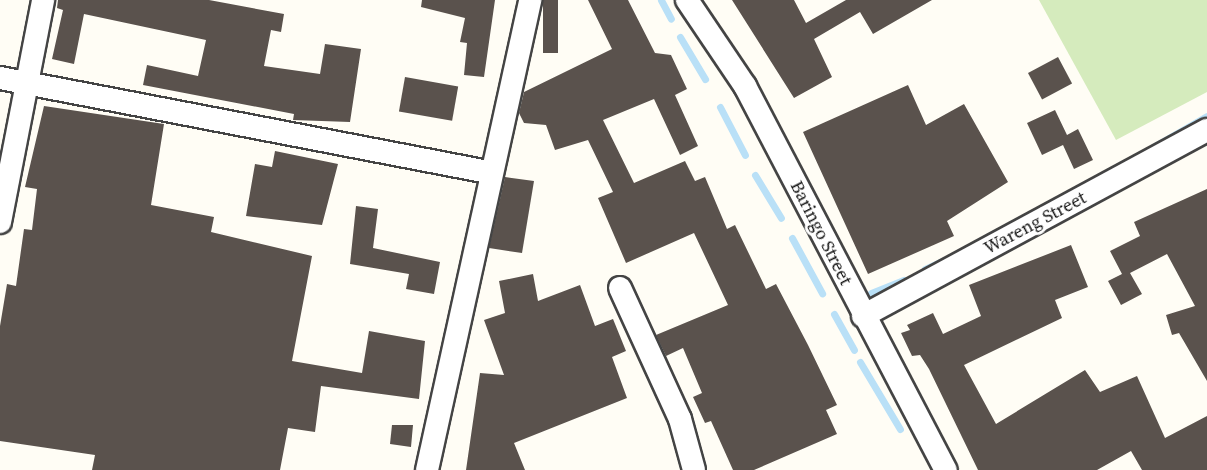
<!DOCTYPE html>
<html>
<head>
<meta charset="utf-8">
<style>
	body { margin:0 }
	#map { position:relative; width:1207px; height:470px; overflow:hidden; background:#fffdf5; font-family:"Source Serif 4",serif }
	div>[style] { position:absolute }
	.green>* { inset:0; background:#d5ebbd }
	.stream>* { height:7px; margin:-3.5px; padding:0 3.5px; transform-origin:3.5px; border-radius:3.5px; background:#b9e0f7 }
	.building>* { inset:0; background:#5a524d; transform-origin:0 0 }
	.roads { filter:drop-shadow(2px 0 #444) drop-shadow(-2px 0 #444) drop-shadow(0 2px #444) drop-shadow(0 -2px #444) }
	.street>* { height:22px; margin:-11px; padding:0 11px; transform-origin:11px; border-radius:11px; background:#fff }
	span { translate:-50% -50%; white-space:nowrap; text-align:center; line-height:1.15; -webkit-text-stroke:6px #fff; paint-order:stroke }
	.street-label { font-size:18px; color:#111 }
</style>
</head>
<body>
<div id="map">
	<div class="green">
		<div style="clip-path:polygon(1039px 0,1207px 0,1207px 92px,1116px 140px)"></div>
	</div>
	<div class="stream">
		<div style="left:661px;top:0;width:21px;rotate:62deg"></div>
		<div style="left:680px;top:37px;width:49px;rotate:59.2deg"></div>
		<div style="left:720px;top:107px;width:54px;rotate:62.5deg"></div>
		<div style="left:1153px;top:147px;width:62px;rotate:-29.9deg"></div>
		<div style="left:755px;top:175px;width:50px;rotate:58.8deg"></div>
		<div style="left:792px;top:238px;width:63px;rotate:61.4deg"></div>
		<div style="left:925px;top:269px;width:21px;rotate:-25deg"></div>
		<div style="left:871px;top:293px;width:35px;rotate:-22deg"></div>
		<div style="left:834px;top:314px;width:41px;rotate:60.9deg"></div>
		<div style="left:860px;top:362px;width:78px;rotate:59.2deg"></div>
	</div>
	<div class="building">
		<div style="clip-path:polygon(58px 0,209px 0,284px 14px,281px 32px,271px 30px,264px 66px,320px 74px,325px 44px,361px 49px,350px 122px,293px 120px,294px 114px,143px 85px,147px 65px,198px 76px,206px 40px,84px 14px,74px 64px,52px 59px,63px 10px,57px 8px)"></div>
		<div style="clip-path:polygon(422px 0,495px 0,484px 77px,464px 75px,467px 43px,460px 42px,465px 18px,421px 7px)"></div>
		<div style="left:543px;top:0;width:15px;height:53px"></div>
		<div style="clip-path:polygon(588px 0,628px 0,655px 53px,671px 55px,687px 89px,675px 95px,698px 146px,680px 155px,654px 99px,603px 120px,634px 183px,685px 161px,695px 181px,705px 177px,727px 229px,735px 225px,766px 289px,776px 284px,808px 345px,837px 405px,826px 410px,837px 434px,754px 470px,733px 470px,711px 421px,705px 423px,693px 397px,702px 393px,683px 348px,666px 356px,656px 335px,728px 305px,694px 233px,626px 263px,598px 198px,613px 192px,588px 140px,555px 150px,546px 125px,524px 123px,519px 113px,524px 92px,612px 49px)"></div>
		<div style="clip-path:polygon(732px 0,794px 0,806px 23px,846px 0,932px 0,873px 34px,860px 12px,814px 39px,832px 77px,794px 98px)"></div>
		<div style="left:1058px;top:57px;width:30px;height:34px;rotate:62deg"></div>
		<div style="left:405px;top:77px;width:54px;height:35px;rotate:10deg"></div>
		<div style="clip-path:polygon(908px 85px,926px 125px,964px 104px,1008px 182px,947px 221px,954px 236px,868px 274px,803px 132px)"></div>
		<div style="clip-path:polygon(44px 106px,164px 124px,151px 205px,214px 217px,211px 232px,312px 256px,292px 361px,362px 373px,369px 331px,425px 341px,419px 399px,321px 386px,315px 432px,288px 428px,280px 470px,92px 470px,95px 455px,0 441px,0 326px,7px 284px,16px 286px,24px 229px,32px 230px,37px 189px,25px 187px)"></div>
		<div style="clip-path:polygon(1055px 110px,1067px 135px,1078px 129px,1093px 160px,1074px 169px,1063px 145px,1042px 155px,1027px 123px)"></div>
		<div style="clip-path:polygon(275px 151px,338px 164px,322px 225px,246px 216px,255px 164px,272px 167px)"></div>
		<div style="clip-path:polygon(505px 177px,534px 181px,522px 253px,489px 248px)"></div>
		<div style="clip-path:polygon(1207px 189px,1207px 381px,1179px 333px,1172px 335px,1166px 315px,1195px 306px,1167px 254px,1130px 273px,1142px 294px,1121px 305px,1108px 281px,1122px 274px,1110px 251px,1140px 236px,1134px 222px)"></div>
		<div style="clip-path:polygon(356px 206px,378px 209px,373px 248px,440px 262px,434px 294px,406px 289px,409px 274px,350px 264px)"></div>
		<div style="clip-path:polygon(1071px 245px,1088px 287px,1055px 300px,1062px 318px,964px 365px,996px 424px,1085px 370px,1100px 392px,1137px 376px,1165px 438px,1207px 416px,1207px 470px,1142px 470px,1131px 451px,1097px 470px,978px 470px,929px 369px,920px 355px,912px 356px,901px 333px,910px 330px,907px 325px,933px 313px,943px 334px,981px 316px,969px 285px)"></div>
		<div style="clip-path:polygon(533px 274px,538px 301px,580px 285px,595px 326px,613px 319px,626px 351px,612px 357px,627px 398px,514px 443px,525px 470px,466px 470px,480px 373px,504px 375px,484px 320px,505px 313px,499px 281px)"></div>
		<div style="clip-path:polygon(392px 425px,413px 425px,411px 447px,390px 444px)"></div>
	</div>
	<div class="roads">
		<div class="street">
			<div style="left:687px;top:0;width:104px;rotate:56deg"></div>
			<div style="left:745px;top:86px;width:433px;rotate:62.4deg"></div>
			<div style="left:0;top:78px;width:499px;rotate:10.9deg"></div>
			<div style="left:0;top:222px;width:226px;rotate:-79deg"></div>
			<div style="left:620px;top:288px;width:144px;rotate:65.4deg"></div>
			<div style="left:680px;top:419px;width:53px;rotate:74.6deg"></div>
			<div style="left:863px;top:316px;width:391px;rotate:-28.4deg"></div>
			<div style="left:427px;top:470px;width:481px;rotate:-77.6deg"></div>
		</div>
	</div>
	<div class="street-label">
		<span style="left:1035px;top:223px;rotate:-28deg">Wareng Street</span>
		<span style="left:821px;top:233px;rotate:63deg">Baringo Street</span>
	</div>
</div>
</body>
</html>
